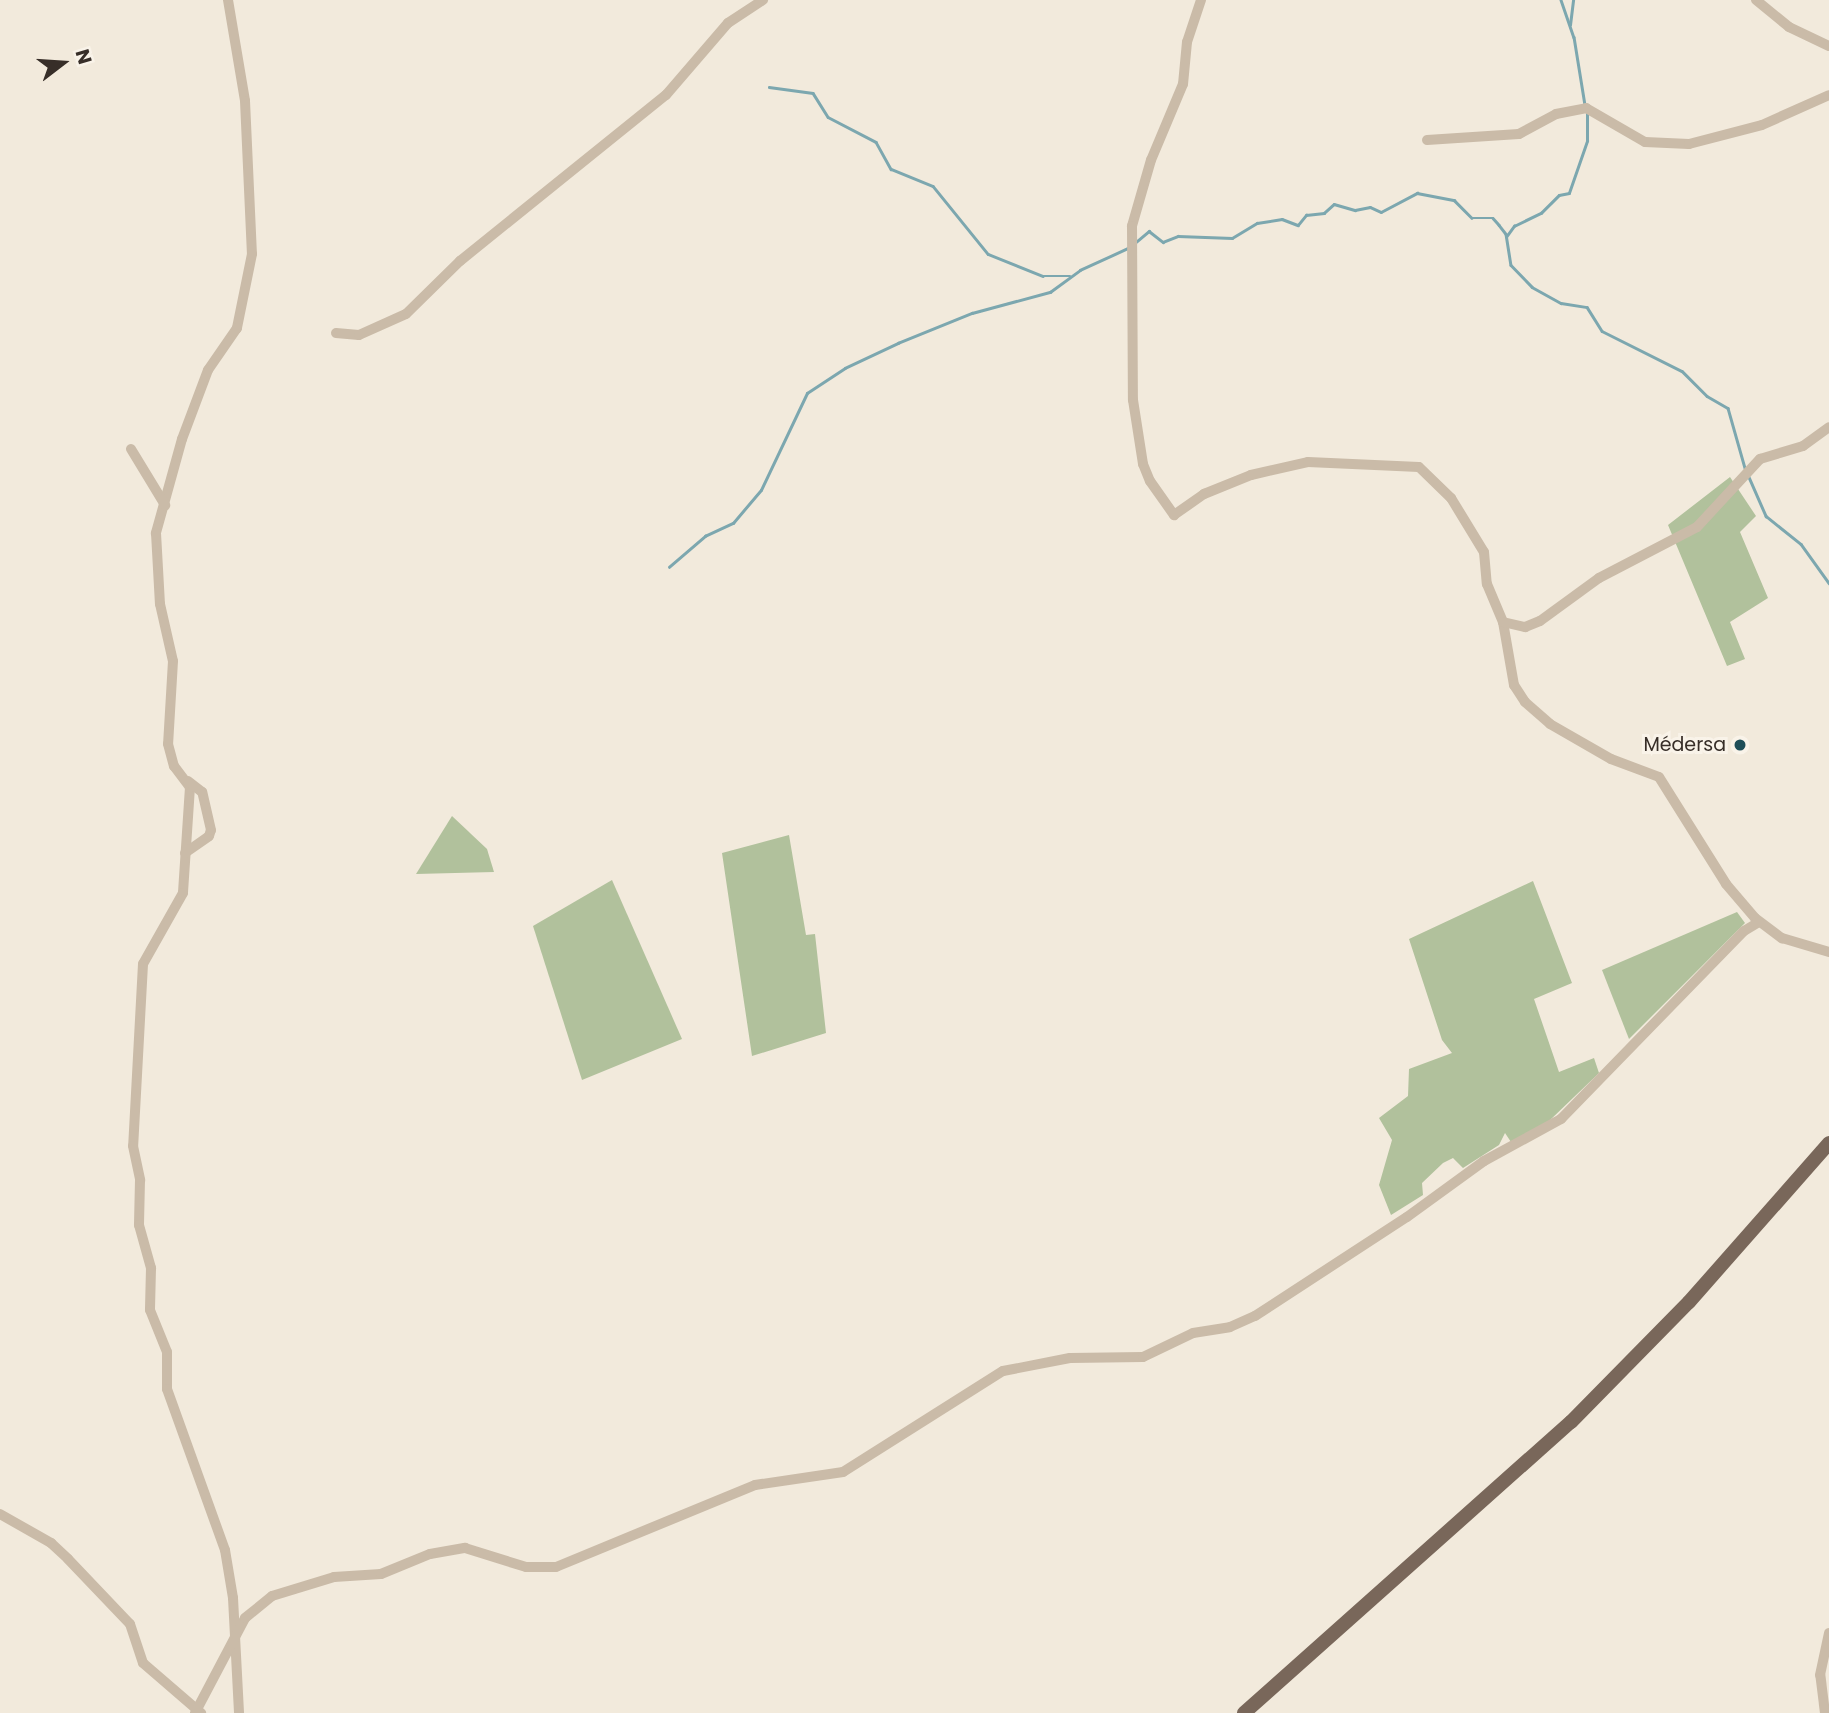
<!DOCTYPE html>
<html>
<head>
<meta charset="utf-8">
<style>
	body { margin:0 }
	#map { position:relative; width:1829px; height:1713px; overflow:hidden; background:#f2eadc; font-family:Poppins,sans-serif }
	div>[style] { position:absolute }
	.green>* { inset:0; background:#b1c19c }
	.stream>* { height:2.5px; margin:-1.25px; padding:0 1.25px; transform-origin:1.25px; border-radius:1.25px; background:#7ca7af }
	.minor>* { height:10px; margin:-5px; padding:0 5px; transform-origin:5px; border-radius:5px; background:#cabba8 }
	.major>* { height:14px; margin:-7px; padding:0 7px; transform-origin:7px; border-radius:7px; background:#79675a }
	.dots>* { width:19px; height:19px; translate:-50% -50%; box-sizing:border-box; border:4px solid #f9f3e9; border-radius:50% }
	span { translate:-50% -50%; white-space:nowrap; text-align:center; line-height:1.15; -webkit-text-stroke:6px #f9f3e9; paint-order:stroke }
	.poi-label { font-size:19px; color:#372e28 }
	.right { translate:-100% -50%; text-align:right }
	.north { position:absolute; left:28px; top:28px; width:70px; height:70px; -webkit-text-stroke:5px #f9f3e9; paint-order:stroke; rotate:73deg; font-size:19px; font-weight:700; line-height:28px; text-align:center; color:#372e28 }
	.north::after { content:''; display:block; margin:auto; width:24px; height:32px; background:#372e28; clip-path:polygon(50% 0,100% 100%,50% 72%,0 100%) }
</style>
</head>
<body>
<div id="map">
	<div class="green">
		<div style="clip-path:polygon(1730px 477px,1756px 516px,1740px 532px,1768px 598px,1730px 622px,1745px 659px,1727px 666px,1668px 525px)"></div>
		<div style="clip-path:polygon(452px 816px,487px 849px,494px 872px,416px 874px)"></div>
		<div style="clip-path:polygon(789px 835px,806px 935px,815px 934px,826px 1033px,752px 1056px,722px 853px)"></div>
		<div style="clip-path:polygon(612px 880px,682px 1039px,582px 1080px,533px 926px)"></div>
		<div style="clip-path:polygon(1533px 881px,1572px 983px,1534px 999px,1559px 1072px,1594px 1058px,1599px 1073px,1548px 1122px,1511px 1142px,1505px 1133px,1499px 1145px,1463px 1168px,1453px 1158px,1443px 1163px,1422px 1183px,1423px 1195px,1391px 1215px,1379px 1185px,1392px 1140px,1379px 1118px,1408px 1096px,1409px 1069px,1452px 1053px,1442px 1040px,1409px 939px)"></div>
		<div style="clip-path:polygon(1737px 912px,1745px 923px,1629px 1039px,1602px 970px)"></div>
	</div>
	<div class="stream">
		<div style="left:1561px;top:0;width:39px;rotate:71deg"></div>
		<div style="left:1574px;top:37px;width:69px;rotate:80.8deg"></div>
		<div style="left:1570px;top:25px;width:25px;rotate:-83deg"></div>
		<div style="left:769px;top:87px;width:44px;rotate:7.8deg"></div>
		<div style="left:813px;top:93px;width:28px;rotate:58deg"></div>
		<div style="left:828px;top:117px;width:54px;rotate:27.5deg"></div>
		<div style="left:876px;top:142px;width:31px;rotate:61deg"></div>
		<div style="left:891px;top:169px;width:45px;rotate:22deg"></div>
		<div style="left:933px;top:186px;width:87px;rotate:51deg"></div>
		<div style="left:988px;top:254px;width:59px;rotate:21.8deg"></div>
		<div style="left:1043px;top:276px;width:27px"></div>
		<div style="left:1506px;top:237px;width:14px;rotate:-54deg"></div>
		<div style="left:1514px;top:226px;width:30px;rotate:-26deg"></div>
		<div style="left:1541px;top:213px;width:25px;rotate:-45deg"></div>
		<div style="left:1559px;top:195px;width:10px;rotate:-11deg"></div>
		<div style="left:1569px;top:193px;width:55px;rotate:-70.9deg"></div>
		<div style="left:1587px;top:141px;width:29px;rotate:-90deg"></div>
		<div style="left:1136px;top:242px;width:17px;rotate:-40deg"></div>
		<div style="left:1149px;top:231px;width:18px;rotate:38deg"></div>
		<div style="left:1163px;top:242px;width:16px;rotate:-22deg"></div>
		<div style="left:1178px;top:236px;width:54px;rotate:2.1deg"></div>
		<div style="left:1232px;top:238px;width:29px;rotate:-31deg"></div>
		<div style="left:1257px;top:223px;width:25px;rotate:-9deg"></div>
		<div style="left:1282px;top:219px;width:17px;rotate:21deg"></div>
		<div style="left:1298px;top:225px;width:13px;rotate:-51deg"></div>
		<div style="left:1306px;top:215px;width:18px;rotate:-6deg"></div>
		<div style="left:1324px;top:213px;width:13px;rotate:-42deg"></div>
		<div style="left:1334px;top:204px;width:22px;rotate:16deg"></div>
		<div style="left:1355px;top:210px;width:15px;rotate:-11deg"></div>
		<div style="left:1370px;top:207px;width:12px;rotate:24deg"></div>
		<div style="left:1381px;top:212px;width:41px;rotate:-27.8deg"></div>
		<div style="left:1417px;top:193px;width:38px;rotate:11deg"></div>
		<div style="left:1454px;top:200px;width:25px;rotate:45deg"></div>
		<div style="left:1472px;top:218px;width:21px"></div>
		<div style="left:1493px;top:218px;width:9px;rotate:49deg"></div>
		<div style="left:1499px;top:225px;width:11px;rotate:52deg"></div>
		<div style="left:1506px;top:234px;width:31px;rotate:81deg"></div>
		<div style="left:1511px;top:265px;width:30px;rotate:46deg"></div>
		<div style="left:1532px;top:287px;width:33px;rotate:29deg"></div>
		<div style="left:1561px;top:303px;width:26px;rotate:9deg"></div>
		<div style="left:1587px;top:307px;width:28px;rotate:58deg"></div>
		<div style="left:1602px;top:331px;width:89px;rotate:26.6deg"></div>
		<div style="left:1682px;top:371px;width:35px;rotate:45deg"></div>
		<div style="left:1707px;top:396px;width:24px;rotate:30deg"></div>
		<div style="left:1728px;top:408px;width:62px;rotate:74.2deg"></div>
		<div style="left:1749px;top:477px;width:43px;rotate:66.4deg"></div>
		<div style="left:1766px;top:516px;width:45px;rotate:38.7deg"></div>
		<div style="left:1801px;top:544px;width:48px;rotate:54.3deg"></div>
		<div style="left:669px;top:567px;width:48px;rotate:-40.7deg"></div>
		<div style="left:705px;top:536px;width:31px;rotate:-25deg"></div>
		<div style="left:733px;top:523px;width:43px;rotate:-49.7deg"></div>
		<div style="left:761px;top:490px;width:107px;rotate:-64.6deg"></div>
		<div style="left:807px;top:393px;width:45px;rotate:-33.3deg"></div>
		<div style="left:845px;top:368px;width:59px;rotate:-25.3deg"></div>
		<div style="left:898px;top:343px;width:80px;rotate:-22.1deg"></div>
		<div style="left:972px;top:313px;width:81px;rotate:-15.1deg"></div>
		<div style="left:1050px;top:292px;width:37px;rotate:-36deg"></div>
		<div style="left:1080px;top:270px;width:53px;rotate:-24.6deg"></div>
	</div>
	<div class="minor">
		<div style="left:228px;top:0;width:102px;rotate:80.4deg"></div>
		<div style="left:245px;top:101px;width:153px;rotate:87.4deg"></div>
		<div style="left:252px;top:254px;width:76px;rotate:101.5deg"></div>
		<div style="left:237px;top:328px;width:51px;rotate:124.6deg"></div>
		<div style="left:208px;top:370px;width:74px;rotate:110.6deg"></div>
		<div style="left:182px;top:439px;width:98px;rotate:105.5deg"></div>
		<div style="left:156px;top:533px;width:71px;rotate:86.8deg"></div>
		<div style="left:160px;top:604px;width:58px;rotate:77.2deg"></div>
		<div style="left:173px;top:661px;width:83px;rotate:93.4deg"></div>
		<div style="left:168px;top:744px;width:23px;rotate:75deg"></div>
		<div style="left:174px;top:766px;width:26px;rotate:53deg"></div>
		<div style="left:190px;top:787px;width:106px;rotate:93.8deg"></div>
		<div style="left:183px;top:893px;width:81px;rotate:119.4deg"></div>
		<div style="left:143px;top:964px;width:182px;rotate:93.1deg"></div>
		<div style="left:133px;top:1146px;width:35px;rotate:78deg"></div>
		<div style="left:140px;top:1180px;width:45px;rotate:91.3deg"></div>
		<div style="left:139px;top:1225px;width:45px;rotate:74.4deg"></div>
		<div style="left:151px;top:1268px;width:42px;rotate:91.4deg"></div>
		<div style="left:150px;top:1310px;width:45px;rotate:68deg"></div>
		<div style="left:167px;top:1352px;width:37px;rotate:90deg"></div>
		<div style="left:167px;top:1389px;width:171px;rotate:70.2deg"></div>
		<div style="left:225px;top:1550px;width:49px;rotate:80.5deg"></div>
		<div style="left:233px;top:1598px;width:115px;rotate:87deg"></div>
		<div style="left:1201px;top:0;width:44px;rotate:108.4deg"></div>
		<div style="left:1187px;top:42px;width:42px;rotate:95.4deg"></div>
		<div style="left:1183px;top:84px;width:82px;rotate:112.8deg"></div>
		<div style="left:1151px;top:160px;width:69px;rotate:106.1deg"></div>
		<div style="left:1132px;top:226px;width:174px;rotate:89.7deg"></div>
		<div style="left:1133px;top:400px;width:65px;rotate:81.1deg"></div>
		<div style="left:1143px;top:464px;width:18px;rotate:68deg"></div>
		<div style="left:1150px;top:481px;width:42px;rotate:54.8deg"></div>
		<div style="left:1174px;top:515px;width:37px;rotate:-35deg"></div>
		<div style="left:1204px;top:494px;width:51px;rotate:-22deg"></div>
		<div style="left:1251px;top:475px;width:58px;rotate:-12.8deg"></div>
		<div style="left:1308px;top:462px;width:111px;rotate:2.6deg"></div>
		<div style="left:1419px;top:467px;width:45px;rotate:44.1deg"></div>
		<div style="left:1451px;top:498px;width:63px;rotate:58.6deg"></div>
		<div style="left:1484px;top:552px;width:32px;rotate:85deg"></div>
		<div style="left:1487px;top:584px;width:41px;rotate:67.2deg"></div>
		<div style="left:1503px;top:622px;width:64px;rotate:80.1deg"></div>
		<div style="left:1514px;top:685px;width:20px;rotate:57deg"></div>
		<div style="left:1525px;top:702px;width:33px;rotate:41deg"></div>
		<div style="left:1550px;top:724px;width:70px;rotate:29.8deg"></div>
		<div style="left:1611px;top:759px;width:51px;rotate:20.6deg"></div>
		<div style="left:1659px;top:777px;width:126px;rotate:57.9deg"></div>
		<div style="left:1726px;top:884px;width:45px;rotate:49.5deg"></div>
		<div style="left:1755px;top:918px;width:34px;rotate:37deg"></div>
		<div style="left:1782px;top:938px;width:49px;rotate:16.6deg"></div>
		<div style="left:1756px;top:0;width:43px;rotate:39.3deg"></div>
		<div style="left:1789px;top:27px;width:44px;rotate:25.4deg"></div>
		<div style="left:1427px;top:140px;width:92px;rotate:-3.7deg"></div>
		<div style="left:1519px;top:134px;width:42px;rotate:-28.4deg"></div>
		<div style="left:1556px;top:114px;width:31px;rotate:-11deg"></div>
		<div style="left:1586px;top:108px;width:68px;rotate:30deg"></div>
		<div style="left:1645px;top:142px;width:44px;rotate:2.6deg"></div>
		<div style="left:1689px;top:144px;width:75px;rotate:-14.6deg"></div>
		<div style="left:1762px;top:125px;width:73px;rotate:-24.1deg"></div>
		<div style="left:336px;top:333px;width:23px;rotate:5deg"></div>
		<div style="left:359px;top:335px;width:51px;rotate:-24.1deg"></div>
		<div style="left:406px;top:314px;width:76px;rotate:-44.5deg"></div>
		<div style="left:460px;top:261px;width:265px;rotate:-38.9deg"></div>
		<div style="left:666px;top:95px;width:95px;rotate:-49.3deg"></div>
		<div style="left:728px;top:23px;width:42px;rotate:-33.3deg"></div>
		<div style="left:131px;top:449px;width:66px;rotate:58.7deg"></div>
		<div style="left:1503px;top:622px;width:23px;rotate:13deg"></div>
		<div style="left:1525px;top:627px;width:16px;rotate:-22deg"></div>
		<div style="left:1540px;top:621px;width:73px;rotate:-36.1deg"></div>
		<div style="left:1599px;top:578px;width:110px;rotate:-27.5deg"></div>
		<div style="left:1697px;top:527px;width:93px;rotate:-47.2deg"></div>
		<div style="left:1760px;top:459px;width:45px;rotate:-16.8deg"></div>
		<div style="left:1803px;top:446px;width:32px;rotate:-36deg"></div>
		<div style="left:185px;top:853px;width:29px;rotate:-35deg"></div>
		<div style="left:209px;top:836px;width:6px;rotate:-72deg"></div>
		<div style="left:211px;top:830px;width:39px;rotate:-103deg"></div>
		<div style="left:202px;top:792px;width:18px;rotate:-142deg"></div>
		<div style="left:0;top:1514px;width:59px;rotate:29.6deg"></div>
		<div style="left:51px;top:1543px;width:23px;rotate:43deg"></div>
		<div style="left:68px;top:1559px;width:90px;rotate:46.4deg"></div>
		<div style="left:130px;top:1624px;width:41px;rotate:71.6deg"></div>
		<div style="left:143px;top:1663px;width:77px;rotate:40.8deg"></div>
		<div style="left:195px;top:1713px;width:107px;rotate:-62.2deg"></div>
		<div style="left:245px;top:1618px;width:35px;rotate:-39deg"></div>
		<div style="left:272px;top:1596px;width:65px;rotate:-17deg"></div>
		<div style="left:334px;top:1577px;width:47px;rotate:-3.7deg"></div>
		<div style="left:381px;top:1574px;width:53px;rotate:-22.2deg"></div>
		<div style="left:430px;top:1554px;width:36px;rotate:-10deg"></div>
		<div style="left:465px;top:1548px;width:64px;rotate:17.3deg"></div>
		<div style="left:526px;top:1567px;width:30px"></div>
		<div style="left:556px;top:1567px;width:215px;rotate:-22.4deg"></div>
		<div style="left:755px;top:1485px;width:89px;rotate:-8.4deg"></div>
		<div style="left:843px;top:1472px;width:189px;rotate:-32.3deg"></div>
		<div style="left:1003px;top:1371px;width:68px;rotate:-11deg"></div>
		<div style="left:1070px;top:1358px;width:73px;rotate:-0.8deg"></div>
		<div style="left:1143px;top:1357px;width:55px;rotate:-25.6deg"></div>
		<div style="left:1193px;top:1333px;width:37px;rotate:-9deg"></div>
		<div style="left:1230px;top:1327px;width:27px;rotate:-24deg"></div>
		<div style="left:1255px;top:1316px;width:181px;rotate:-33.1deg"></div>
		<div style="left:1407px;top:1217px;width:95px;rotate:-36deg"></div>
		<div style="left:1484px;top:1161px;width:88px;rotate:-28.6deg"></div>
		<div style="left:1561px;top:1119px;width:262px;rotate:-45.8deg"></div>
		<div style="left:1744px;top:931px;width:17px;rotate:-31deg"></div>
		<div style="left:1825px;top:1713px;width:38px;rotate:-97deg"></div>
		<div style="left:1820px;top:1675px;width:43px;rotate:-77.9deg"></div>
	</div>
	<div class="major">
		<div style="left:1244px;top:1713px;width:438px;rotate:-41.7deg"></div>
		<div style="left:1571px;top:1422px;width:168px;rotate:-45.5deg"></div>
		<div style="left:1689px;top:1302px;width:212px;rotate:-48.6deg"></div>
	</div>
	<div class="dots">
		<div style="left:1740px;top:745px;background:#1e4e58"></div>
	</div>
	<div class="poi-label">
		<span class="right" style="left:1726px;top:745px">Médersa</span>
	</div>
	<div class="north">N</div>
</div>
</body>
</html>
